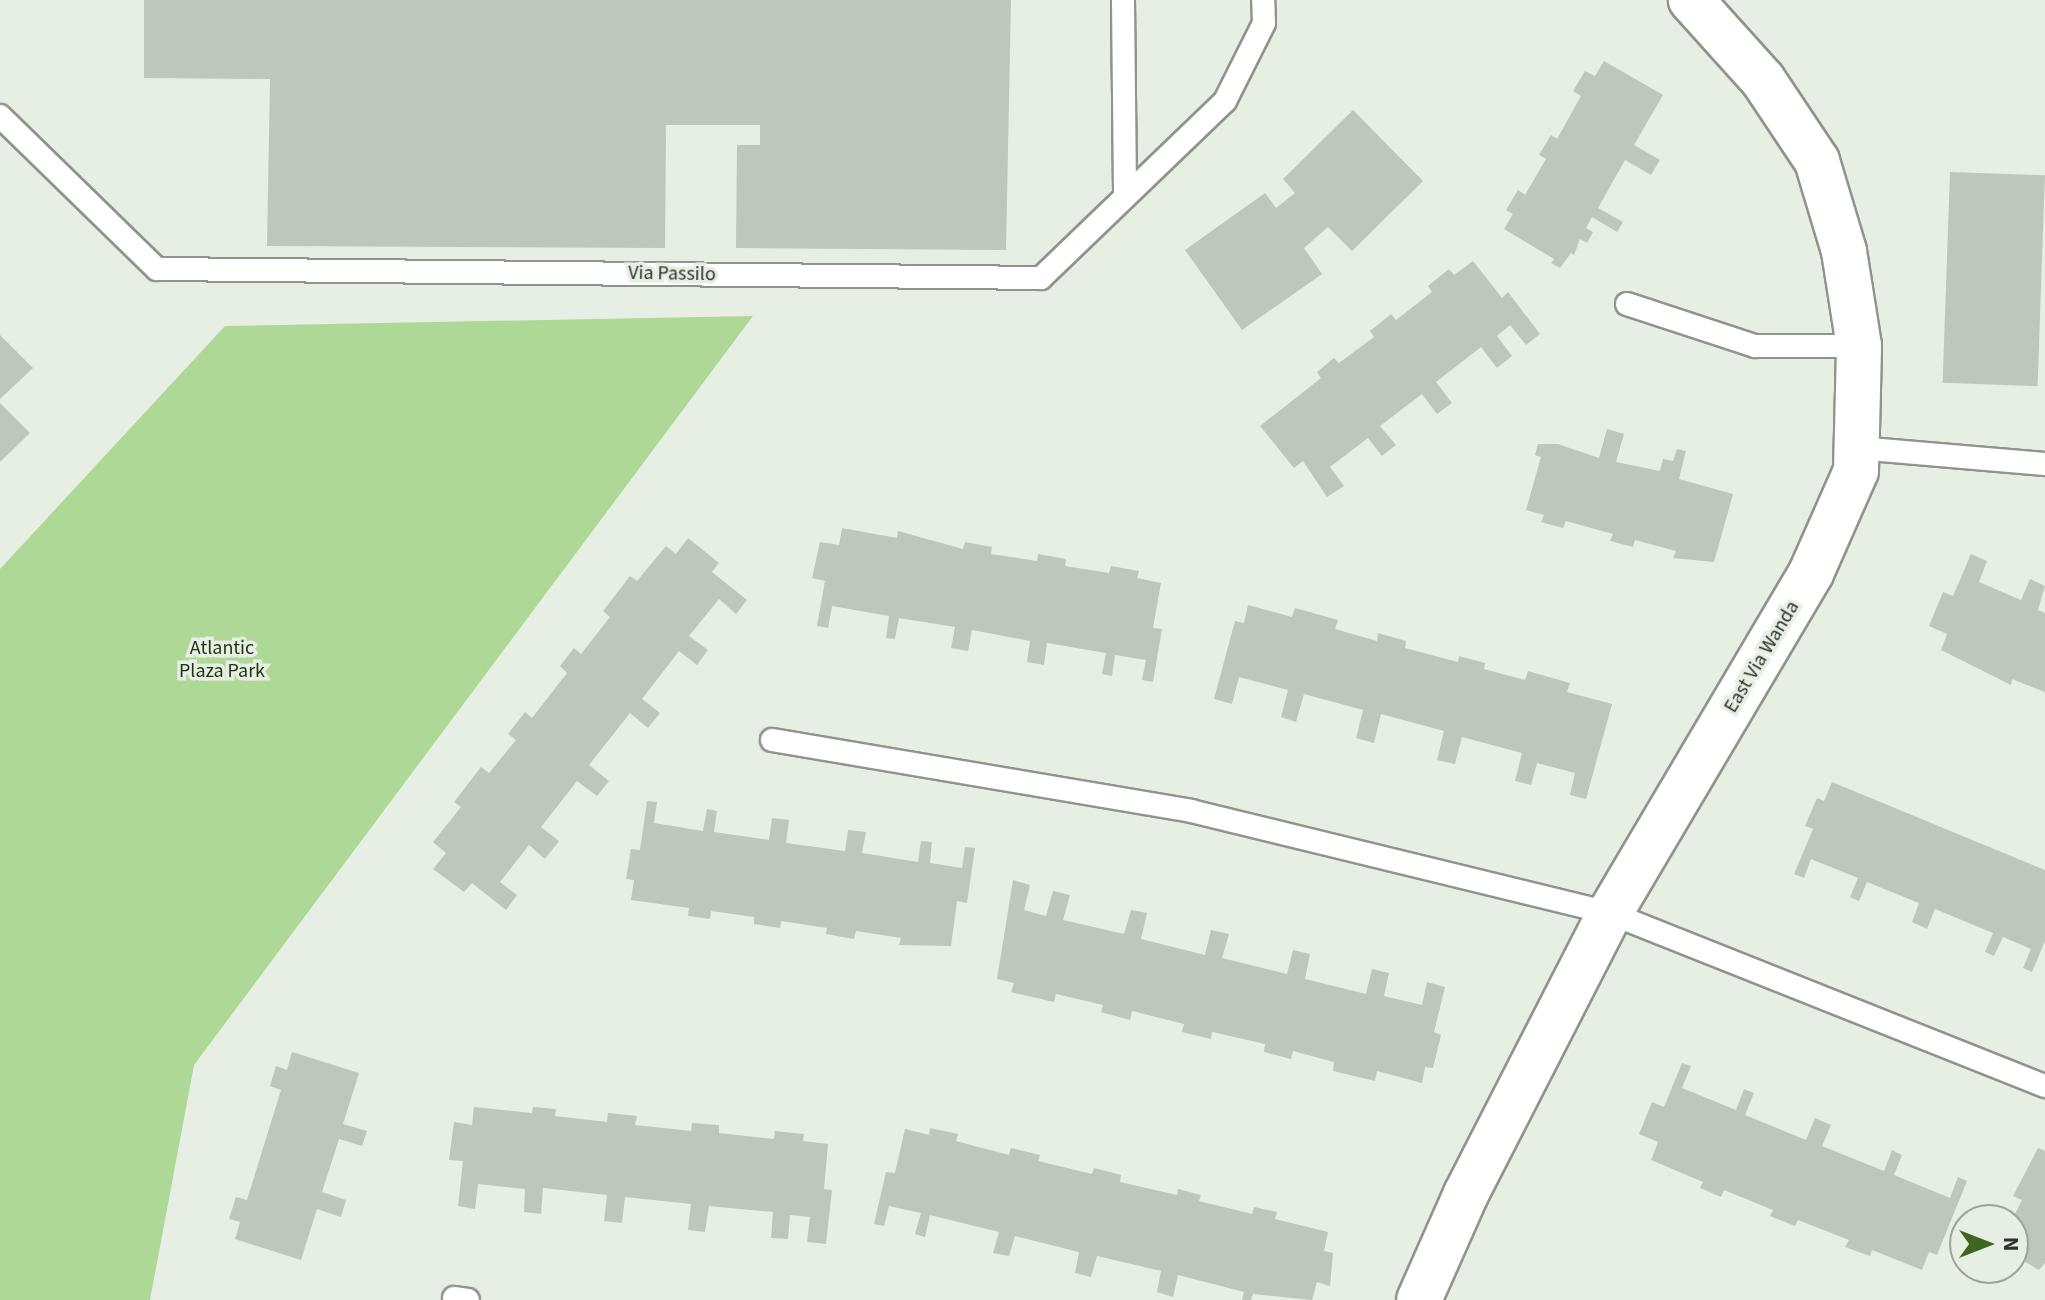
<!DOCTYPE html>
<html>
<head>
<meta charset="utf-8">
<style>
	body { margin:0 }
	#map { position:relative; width:2045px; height:1300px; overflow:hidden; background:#e7eee3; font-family:"Source Sans 3",sans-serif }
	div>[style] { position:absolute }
	.green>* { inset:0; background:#add895 }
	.building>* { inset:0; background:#bfc7bc; transform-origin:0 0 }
	.roads { filter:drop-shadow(2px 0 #8e958b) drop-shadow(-2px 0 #8e958b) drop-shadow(0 2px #8e958b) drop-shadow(0 -2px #8e958b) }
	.service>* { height:22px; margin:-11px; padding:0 11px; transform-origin:11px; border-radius:11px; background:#fff }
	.minor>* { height:44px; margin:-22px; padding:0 22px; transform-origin:22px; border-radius:22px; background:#fff }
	span { translate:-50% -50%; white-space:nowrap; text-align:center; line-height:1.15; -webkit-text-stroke:7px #e7eee3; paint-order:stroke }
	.street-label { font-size:20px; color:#2e312c }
	.park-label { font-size:20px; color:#1f3311 }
	.north { position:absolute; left:1949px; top:1204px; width:80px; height:80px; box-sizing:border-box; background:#e7eee3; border:2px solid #9da29a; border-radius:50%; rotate:90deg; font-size:22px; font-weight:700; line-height:32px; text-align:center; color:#2e312c }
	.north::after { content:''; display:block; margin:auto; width:28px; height:36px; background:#3e6622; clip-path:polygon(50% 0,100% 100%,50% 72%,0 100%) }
</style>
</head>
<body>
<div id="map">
	<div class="green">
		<div style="clip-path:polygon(753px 316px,194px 1065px,150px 1300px,0 1300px,0 569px,225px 326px)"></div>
	</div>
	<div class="building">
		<div style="clip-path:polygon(144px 0,1011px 0,1006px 250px,736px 248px,737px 145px,760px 145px,760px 125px,666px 125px,665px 248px,267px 246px,270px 79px,144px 78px)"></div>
		<div style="clip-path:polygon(1604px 61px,1663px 95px,1634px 145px,1660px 160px,1651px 175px,1625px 160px,1598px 208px,1623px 222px,1617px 232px,1592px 217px,1586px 228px,1593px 232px,1587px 243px,1580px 239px,1574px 255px,1571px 253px,1560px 268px,1551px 263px,1554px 259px,1504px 229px,1513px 214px,1506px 210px,1518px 190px,1525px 195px,1546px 159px,1539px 155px,1551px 135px,1557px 139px,1581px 96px,1573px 91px,1585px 71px,1595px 76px)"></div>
		<div style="clip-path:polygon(1353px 110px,1423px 181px,1352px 251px,1328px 227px,1304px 248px,1322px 274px,1242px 330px,1185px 250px,1265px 193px,1276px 208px,1295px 193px,1283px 179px)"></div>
		<div style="left:1950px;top:172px;width:95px;height:211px;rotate:2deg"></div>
		<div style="clip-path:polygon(1473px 261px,1502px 298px,1508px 292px,1540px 334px,1526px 345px,1510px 325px,1497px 336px,1512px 356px,1497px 368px,1481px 347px,1436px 382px,1452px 403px,1437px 414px,1422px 394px,1380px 426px,1396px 445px,1382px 456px,1368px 438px,1330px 467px,1344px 486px,1327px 497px,1303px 461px,1294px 468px,1260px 426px,1321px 378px,1317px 372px,1334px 358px,1339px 363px,1374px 337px,1370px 331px,1391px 314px,1396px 320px,1432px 292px,1428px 286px,1449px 269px,1454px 275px)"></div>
		<div style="clip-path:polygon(0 335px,33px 368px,0 399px)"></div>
		<div style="clip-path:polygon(0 403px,30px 433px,0 462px)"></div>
		<div style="clip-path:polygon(1607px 429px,1624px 434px,1616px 462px,1660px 471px,1663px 459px,1673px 461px,1677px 449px,1686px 451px,1679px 479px,1733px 494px,1714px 562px,1673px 558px,1676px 551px,1635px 540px,1633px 547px,1610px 541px,1613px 534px,1566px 521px,1563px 528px,1541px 522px,1544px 515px,1526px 510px,1541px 457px,1535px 455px,1538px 444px,1558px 444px,1599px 458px)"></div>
		<div style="clip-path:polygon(842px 528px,897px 538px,898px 531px,963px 549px,965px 542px,992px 547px,991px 554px,1037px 561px,1038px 554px,1066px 559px,1065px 566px,1109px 573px,1111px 566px,1139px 571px,1137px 578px,1161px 583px,1153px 628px,1162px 629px,1153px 682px,1142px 680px,1146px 660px,1115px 655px,1112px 676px,1102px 674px,1106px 653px,1047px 643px,1044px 665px,1027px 662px,1030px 641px,972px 630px,968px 651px,951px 648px,955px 627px,899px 618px,895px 639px,886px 638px,889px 616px,832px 606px,828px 628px,817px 626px,825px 581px,812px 578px,820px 542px,839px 545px)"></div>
		<div style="clip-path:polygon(688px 538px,719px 563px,712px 572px,747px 600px,736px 614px,719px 599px,689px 636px,708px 650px,697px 665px,679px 651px,642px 699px,660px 713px,648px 728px,630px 713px,589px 765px,609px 781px,597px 796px,577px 781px,541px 827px,559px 841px,545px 859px,529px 845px,500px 882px,517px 895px,506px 910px,472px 883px,464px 892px,433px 869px,446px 853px,433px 842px,461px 807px,454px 802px,481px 767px,489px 773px,516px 740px,508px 734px,525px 712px,532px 718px,567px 673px,560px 666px,574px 648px,581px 654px,610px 617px,603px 611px,630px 576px,637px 581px,666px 546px,676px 554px)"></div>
		<div style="clip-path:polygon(1971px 554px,1987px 561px,1979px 582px,2021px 600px,2030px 579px,2045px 586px,2038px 610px,2045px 613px,2045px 692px,2012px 679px,2011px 685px,1941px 650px,1947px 634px,1929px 626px,1943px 592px,1953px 596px)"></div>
		<div style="clip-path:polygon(1248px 605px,1292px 617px,1295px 608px,1338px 620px,1335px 629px,1377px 641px,1378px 633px,1406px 641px,1405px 648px,1458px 662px,1459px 656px,1485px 663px,1484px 669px,1525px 680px,1528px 671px,1570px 683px,1567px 692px,1612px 704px,1586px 799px,1570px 795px,1575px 773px,1537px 763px,1531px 785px,1515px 781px,1522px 753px,1462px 737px,1455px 764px,1437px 760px,1444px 731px,1381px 714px,1374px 743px,1356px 738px,1363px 710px,1304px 694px,1296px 722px,1281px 717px,1288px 690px,1239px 677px,1232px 704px,1214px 699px,1235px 621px,1244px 623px)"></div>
		<div style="clip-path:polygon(1832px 782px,2045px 870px,2045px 941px,2032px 972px,2023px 968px,2031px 949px,2003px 937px,1994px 956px,1985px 952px,1993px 933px,1935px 909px,1927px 929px,1912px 922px,1919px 903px,1867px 882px,1859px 901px,1850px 897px,1858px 878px,1811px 859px,1804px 878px,1794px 874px,1813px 829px,1805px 826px,1817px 798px,1824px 801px)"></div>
		<div style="clip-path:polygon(647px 801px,657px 802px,654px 823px,703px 831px,707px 809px,717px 811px,714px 832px,769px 840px,772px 818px,789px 820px,786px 843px,845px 851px,848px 830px,866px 832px,862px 853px,918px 862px,921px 841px,932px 842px,930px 863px,962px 868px,965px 847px,975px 848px,967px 903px,957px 901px,951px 946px,899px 945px,901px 938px,856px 931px,854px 939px,826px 934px,827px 928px,781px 921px,780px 928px,754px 924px,754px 917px,711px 911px,710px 919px,688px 916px,689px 908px,631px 900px,634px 880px,626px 879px,631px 849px,640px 850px)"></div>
		<div style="clip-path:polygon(1013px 880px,1030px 885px,1024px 910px,1046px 916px,1053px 891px,1070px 895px,1063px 920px,1124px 934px,1131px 910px,1147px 913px,1141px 939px,1205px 955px,1211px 930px,1229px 934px,1222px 958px,1287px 974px,1293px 950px,1310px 954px,1305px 979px,1366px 994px,1372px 969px,1389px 973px,1384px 996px,1422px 1005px,1427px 982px,1445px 987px,1434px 1032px,1441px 1035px,1433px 1068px,1425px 1067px,1422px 1083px,1377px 1071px,1375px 1081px,1333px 1071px,1334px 1062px,1293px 1051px,1291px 1059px,1264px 1052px,1265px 1044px,1212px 1032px,1211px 1039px,1182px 1032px,1184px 1024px,1132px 1011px,1130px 1020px,1101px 1012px,1103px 1005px,1056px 994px,1054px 1002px,1011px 992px,1014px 983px,997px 979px)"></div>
		<div style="clip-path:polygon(292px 1052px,359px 1073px,343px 1124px,367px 1131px,362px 1146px,339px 1139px,322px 1192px,346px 1200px,341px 1217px,317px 1209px,301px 1260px,235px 1239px,240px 1222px,229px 1219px,236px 1197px,247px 1200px,281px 1090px,270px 1086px,276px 1066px,287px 1070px)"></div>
		<div style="clip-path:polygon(1682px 1063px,1691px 1066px,1682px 1088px,1736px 1110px,1744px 1089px,1754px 1093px,1745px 1115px,1806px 1140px,1815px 1118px,1831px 1125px,1822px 1146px,1884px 1171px,1892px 1150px,1902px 1155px,1894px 1175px,1950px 1198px,1958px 1177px,1967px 1181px,1937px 1255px,1929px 1252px,1922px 1270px,1872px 1250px,1870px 1256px,1845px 1247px,1849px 1240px,1798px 1220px,1795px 1226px,1770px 1216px,1773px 1210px,1724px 1190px,1721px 1197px,1700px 1188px,1703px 1182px,1651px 1160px,1658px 1142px,1639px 1134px,1652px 1102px,1664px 1107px)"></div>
		<div style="clip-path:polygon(474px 1107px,532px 1113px,533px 1107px,556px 1109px,555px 1116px,607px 1122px,608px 1113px,637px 1116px,635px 1125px,691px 1131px,692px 1123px,719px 1125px,719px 1133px,774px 1139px,775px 1131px,804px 1134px,803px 1141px,828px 1144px,824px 1189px,832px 1190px,826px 1244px,807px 1242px,810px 1217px,790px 1215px,788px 1239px,771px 1238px,773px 1212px,709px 1206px,705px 1232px,688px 1230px,691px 1204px,625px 1197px,622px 1223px,604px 1221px,607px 1195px,543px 1188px,541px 1214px,524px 1212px,525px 1189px,478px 1184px,475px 1209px,458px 1206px,463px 1161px,449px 1160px,454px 1122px,472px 1125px)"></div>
		<div style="clip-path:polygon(930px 1128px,958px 1134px,956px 1141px,1009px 1155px,1011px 1148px,1040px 1155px,1038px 1161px,1092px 1174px,1094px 1168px,1121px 1175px,1120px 1182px,1177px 1195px,1178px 1189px,1201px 1195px,1199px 1201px,1252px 1214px,1254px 1207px,1277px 1212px,1275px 1219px,1328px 1232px,1324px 1251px,1333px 1253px,1330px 1286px,1317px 1282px,1312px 1300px,1253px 1294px,1251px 1300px,1242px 1300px,1244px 1292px,1178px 1275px,1173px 1297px,1157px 1292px,1161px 1271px,1097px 1256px,1091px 1277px,1075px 1273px,1079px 1252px,1015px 1236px,1009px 1256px,993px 1253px,999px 1232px,930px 1215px,925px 1237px,915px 1234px,921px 1213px,889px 1206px,884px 1226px,874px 1224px,886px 1172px,895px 1173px,905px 1129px,929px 1135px)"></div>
		<div style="clip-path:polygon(2038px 1148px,2045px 1151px,2045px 1263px,2039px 1270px,2020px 1259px,2023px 1252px,2013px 1247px,2012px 1220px,2022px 1200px,2013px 1196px)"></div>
	</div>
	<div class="roads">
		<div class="service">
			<div style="left:1123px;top:0;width:196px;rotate:89.4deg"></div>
			<div style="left:0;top:116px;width:219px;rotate:44.3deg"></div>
			<div style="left:157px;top:269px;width:884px;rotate:0.58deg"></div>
			<div style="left:1041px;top:278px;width:255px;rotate:-43.9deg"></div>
			<div style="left:1225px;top:101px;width:87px;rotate:-63.4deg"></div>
			<div style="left:1264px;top:23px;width:23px;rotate:-92deg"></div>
			<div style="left:1627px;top:304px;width:135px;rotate:18.2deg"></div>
			<div style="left:1755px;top:346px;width:104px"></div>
			<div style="left:1857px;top:448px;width:189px;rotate:4.9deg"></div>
			<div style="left:772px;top:740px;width:425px;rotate:9.6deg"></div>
			<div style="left:1191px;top:811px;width:431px;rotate:13.7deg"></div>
			<div style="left:1610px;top:913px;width:468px;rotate:21.7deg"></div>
			<div style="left:454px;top:1298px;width:14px;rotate:8deg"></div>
		</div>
		<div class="minor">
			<div style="left:1419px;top:1300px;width:116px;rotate:-66.1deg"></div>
			<div style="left:1466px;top:1194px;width:316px;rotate:-62.9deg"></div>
			<div style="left:1610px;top:913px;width:395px;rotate:-59.4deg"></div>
			<div style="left:1811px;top:573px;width:111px;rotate:-66.2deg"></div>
			<div style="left:1856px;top:471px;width:125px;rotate:-88.6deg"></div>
			<div style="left:1859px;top:346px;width:96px;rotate:-99deg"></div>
			<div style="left:1844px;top:251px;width:94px;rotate:-106.7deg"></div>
			<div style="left:1817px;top:161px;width:97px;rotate:-123.7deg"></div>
			<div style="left:1763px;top:80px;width:108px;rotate:-132deg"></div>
		</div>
	</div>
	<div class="street-label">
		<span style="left:672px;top:274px;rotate:1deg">Via Passilo</span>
		<span style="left:1762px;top:657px;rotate:-59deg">East Via Wanda</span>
	</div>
	<div class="park-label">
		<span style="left:222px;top:660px">Atlantic<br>Plaza Park</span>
	</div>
	<div class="north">N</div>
</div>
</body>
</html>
